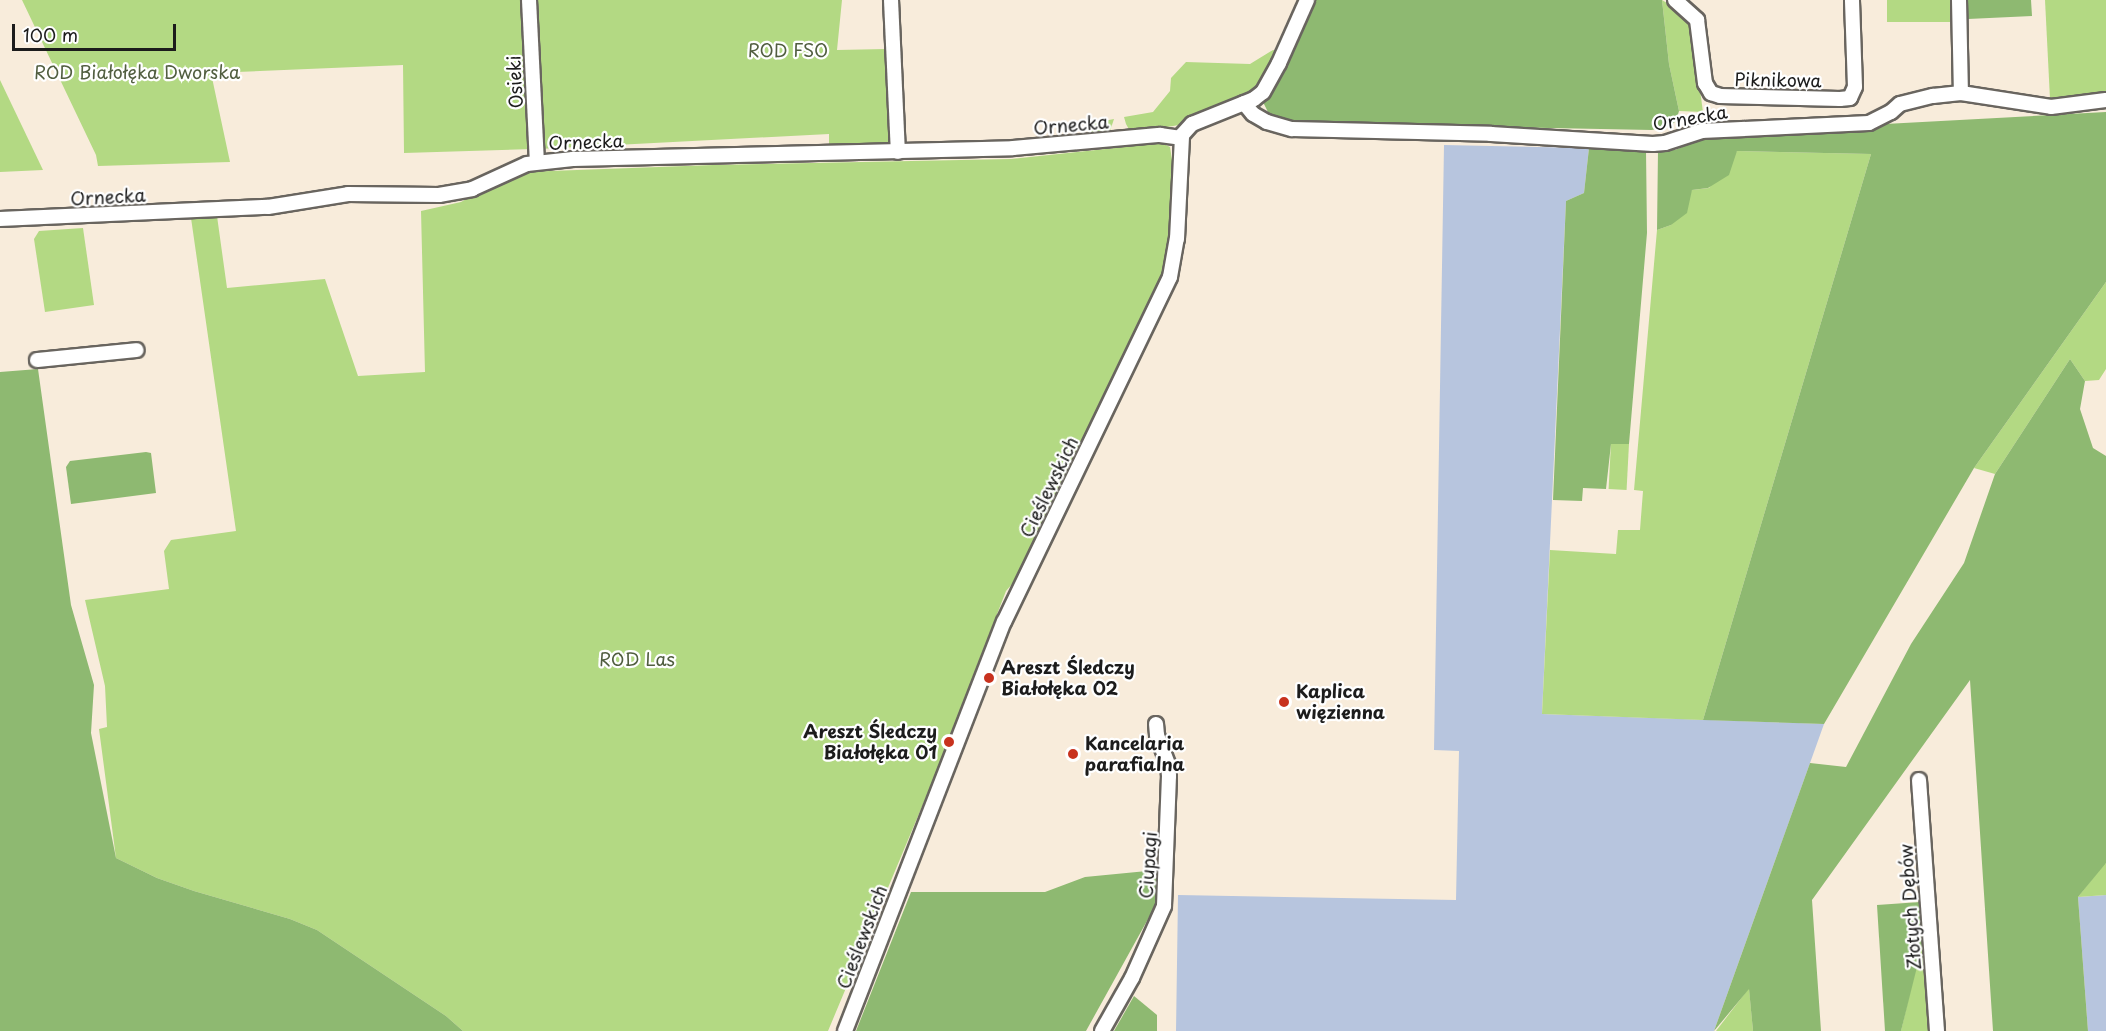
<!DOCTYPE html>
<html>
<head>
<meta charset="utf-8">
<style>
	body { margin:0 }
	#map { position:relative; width:2106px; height:1031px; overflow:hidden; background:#f8ecdb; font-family:"Playpen Sans",sans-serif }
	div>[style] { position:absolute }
	.industrial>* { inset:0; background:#b7c5de }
	.green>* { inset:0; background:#b3d983; transform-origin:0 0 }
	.forest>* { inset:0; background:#8eb971 }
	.roads { filter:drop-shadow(2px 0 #69655f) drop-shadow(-2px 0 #69655f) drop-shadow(0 2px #69655f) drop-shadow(0 -2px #69655f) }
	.minor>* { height:14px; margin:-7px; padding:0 7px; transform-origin:7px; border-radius:7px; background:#fff }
	.dots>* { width:16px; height:16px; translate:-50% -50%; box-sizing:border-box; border:3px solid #fff; border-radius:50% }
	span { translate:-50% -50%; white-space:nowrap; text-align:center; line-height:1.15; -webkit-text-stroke:4.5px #fff; paint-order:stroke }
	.park-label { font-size:18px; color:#515e40 }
	.street-label { font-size:18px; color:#1c1c1c }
	.poi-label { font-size:18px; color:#1c1c1c; font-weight:700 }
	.left { translate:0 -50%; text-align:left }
	.right { translate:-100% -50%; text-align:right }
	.scale { position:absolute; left:12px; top:24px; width:164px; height:27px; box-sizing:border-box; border:3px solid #1c1c1c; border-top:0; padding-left:8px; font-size:18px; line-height:21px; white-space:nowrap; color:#1c1c1c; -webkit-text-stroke:4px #fff; paint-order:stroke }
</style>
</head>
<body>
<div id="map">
	<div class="industrial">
		<div style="clip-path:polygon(1444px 145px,1589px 148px,1584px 193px,1566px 201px,1542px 714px,1824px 724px,1714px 1031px,1176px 1031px,1178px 895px,1456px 900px,1459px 751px,1434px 750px)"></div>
		<div style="clip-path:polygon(2106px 895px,2106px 1031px,2088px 1031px,2078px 897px)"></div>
	</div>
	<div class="green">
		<div style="clip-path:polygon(22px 0,526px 0,532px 149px,404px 153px,403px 65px,211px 73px,230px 162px,98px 166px,96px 155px)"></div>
		<div style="clip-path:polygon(533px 0,842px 0,837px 50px,886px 49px,889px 62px,893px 141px,888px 146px,829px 149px,829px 134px,539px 149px)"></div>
		<div style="clip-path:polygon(1662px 0,1690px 17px,1703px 112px,1679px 111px,1669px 64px)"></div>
		<div style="left:1887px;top:0;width:63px;height:22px"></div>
		<div style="clip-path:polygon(2045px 0,2106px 0,2106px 96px,2054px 103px,2050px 99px)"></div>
		<div style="clip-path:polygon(1273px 50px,1279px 51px,1262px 83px,1250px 92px,1179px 125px,1131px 133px,1126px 124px,1124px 117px,1153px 112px,1170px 91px,1171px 78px,1186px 62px,1250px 64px)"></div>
		<div style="clip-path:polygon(0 80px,43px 170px,0 172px)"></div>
		<div style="clip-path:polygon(1114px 119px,1108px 137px,1089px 139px,1093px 123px)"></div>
		<div style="clip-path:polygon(1162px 143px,1170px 147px,1172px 160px,1171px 222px,1167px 266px,1019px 576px,1006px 591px,931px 785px,828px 1031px,463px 1031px,446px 1016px,317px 930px,290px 919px,194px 891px,157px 878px,116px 858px,99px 729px,107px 727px,105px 686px,85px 600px,169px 589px,164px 551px,171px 540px,236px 531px,191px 218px,217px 216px,227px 288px,325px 279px,358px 376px,425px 372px,421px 211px,461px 202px,498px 181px,523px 172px,713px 165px,1011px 159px)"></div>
		<div style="clip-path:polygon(1737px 151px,1871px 154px,1703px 720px,1542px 714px,1550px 550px,1616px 554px,1618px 530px,1640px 530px,1643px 491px,1634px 490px,1657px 230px,1671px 225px,1692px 190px,1709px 188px)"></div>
		<div style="clip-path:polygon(83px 228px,94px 305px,45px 312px,34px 239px,39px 231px)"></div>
		<div style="clip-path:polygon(2106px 282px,2106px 369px,2099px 380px,2085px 381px,2070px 359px,1995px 474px,1974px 468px)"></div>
		<div style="left:1611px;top:443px;width:18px;height:46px;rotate:3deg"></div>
		<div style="clip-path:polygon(2106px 863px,2106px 895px,2078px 897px,2104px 864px)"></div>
		<div style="clip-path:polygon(1924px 939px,1929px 1031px,1901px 1031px,1915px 970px)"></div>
		<div style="clip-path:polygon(1749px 988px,1753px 1031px,1716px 1031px)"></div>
	</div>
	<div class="forest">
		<div style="clip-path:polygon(1312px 0,1662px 0,1669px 64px,1679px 111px,1676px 121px,1670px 126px,1652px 130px,1285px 123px,1269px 114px,1263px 102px,1278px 77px)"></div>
		<div style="clip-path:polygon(1967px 0,2031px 0,2032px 16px,1968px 19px)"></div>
		<div style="clip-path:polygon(2106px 112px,2106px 282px,1974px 468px,1824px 724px,1703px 720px,1871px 154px,1737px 151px,1729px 175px,1708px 188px,1692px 190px,1687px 213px,1671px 225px,1657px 230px,1658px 150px,1675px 150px,1716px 133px)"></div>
		<div style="clip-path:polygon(1589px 148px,1646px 150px,1647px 233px,1629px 444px,1611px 444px,1606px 489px,1583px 488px,1582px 501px,1553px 500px,1566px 201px,1584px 193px)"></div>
		<div style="clip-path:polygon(2070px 359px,2085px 381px,2080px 409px,2093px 448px,2106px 456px,2106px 863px,2078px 897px,2088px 1031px,1993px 1031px,1970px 680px,1812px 900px,1821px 1031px,1753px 1031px,1749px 989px,1714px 1031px,1810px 763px,1846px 767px,1911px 644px,1964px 563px,1995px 474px)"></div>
		<div style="clip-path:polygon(38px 369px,71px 605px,94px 685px,91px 733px,116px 858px,157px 878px,194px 891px,290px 919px,317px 930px,446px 1016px,463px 1031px,0 1031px,0 372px)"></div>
		<div style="clip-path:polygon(146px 452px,151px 453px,156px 493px,71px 504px,66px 467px,70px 461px)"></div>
		<div style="clip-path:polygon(1147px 871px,1147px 877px,1159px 879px,1158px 901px,1086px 1031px,856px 1031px,911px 892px,1045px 892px,1085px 877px)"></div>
		<div style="clip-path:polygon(1920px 902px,1924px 939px,1901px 1031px,1885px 1031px,1877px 905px)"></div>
		<div style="clip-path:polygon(1134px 996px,1157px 1015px,1157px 1031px,1114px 1031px)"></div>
	</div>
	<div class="roads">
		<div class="minor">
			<div style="left:529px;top:0;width:162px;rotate:87.2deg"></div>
			<div style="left:891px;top:0;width:152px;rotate:87.4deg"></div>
			<div style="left:1675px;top:0;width:30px;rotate:42deg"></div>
			<div style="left:1697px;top:20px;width:64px;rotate:82.8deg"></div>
			<div style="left:1705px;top:83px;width:12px;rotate:59deg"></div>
			<div style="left:1711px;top:93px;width:9px;rotate:18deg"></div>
			<div style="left:1720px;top:96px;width:120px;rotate:1.4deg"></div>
			<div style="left:1840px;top:99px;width:10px;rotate:-6deg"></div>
			<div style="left:1850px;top:98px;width:12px;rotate:-66deg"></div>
			<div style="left:1855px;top:87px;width:87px;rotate:-92deg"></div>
			<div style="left:1959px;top:0;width:93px;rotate:88.8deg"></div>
			<div style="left:1244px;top:103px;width:14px;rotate:51deg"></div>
			<div style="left:1253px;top:114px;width:16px;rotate:30deg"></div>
			<div style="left:1267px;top:122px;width:26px;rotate:16deg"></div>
			<div style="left:1292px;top:129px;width:199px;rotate:1.4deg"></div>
			<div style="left:1491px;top:134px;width:162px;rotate:3.5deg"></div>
			<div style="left:1653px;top:144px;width:12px;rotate:-5deg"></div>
			<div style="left:1665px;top:143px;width:38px;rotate:-18deg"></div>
			<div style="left:1701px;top:131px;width:168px;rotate:-2.7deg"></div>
			<div style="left:1869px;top:123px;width:25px;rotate:-27deg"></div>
			<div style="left:1891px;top:112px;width:12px;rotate:-42deg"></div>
			<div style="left:1900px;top:104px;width:34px;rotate:-14deg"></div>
			<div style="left:1933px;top:96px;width:28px;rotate:-6deg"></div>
			<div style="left:1961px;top:93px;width:91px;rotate:8.8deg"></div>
			<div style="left:2051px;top:107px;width:55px;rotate:-7.3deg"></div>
			<div style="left:0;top:219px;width:268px;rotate:-2.6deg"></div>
			<div style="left:268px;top:207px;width:81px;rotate:-9.2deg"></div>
			<div style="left:348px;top:194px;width:91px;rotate:0.6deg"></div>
			<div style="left:439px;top:195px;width:34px;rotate:-10deg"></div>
			<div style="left:472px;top:189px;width:60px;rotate:-24.4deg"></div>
			<div style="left:527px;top:164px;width:46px;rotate:-6.2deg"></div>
			<div style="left:573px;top:159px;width:440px;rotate:-1.4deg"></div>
			<div style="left:1013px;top:148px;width:148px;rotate:-5.1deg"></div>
			<div style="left:1160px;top:135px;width:21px;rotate:8deg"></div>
			<div style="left:37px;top:360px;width:100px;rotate:-5.7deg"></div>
			<div style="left:1919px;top:780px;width:252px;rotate:85.9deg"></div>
			<div style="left:845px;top:1031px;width:439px;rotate:-68.8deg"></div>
			<div style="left:1004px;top:622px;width:383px;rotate:-64.3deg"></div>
			<div style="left:1170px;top:277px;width:39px;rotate:-80deg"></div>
			<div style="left:1177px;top:239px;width:104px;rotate:-87.2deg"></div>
			<div style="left:1182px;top:135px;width:15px;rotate:-48deg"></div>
			<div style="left:1192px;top:124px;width:67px;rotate:-22deg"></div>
			<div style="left:1254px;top:99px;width:11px;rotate:-38deg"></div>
			<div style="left:1263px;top:92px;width:33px;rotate:-61deg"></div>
			<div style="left:1279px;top:63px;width:69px;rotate:-66deg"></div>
			<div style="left:1102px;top:1031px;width:61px;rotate:-60.5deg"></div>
			<div style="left:1132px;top:978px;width:79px;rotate:-66deg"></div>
			<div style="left:1164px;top:906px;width:130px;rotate:-87.8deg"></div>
			<div style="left:1169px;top:776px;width:12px;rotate:-95deg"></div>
			<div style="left:1168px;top:764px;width:31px;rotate:-111deg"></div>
			<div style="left:1157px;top:735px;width:11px;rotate:-95deg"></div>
		</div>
	</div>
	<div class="dots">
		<div style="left:989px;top:678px;background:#c8321e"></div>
		<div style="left:1284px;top:702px;background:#c8321e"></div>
		<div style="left:949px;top:742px;background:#c8321e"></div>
		<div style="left:1073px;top:754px;background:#c8321e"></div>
	</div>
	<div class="park-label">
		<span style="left:788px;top:50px">ROD FSO</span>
		<span style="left:137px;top:72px">ROD Białołęka Dworska</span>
		<span style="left:637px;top:659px">ROD Las</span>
	</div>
	<div class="street-label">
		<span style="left:1778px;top:80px;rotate:1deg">Piknikowa</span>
		<span style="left:515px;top:82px;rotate:-93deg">Osieki</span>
		<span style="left:1690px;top:118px;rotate:-10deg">Ornecka</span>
		<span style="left:1071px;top:125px;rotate:-5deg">Ornecka</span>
		<span style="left:586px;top:142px;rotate:-2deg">Ornecka</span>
		<span style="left:108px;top:197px;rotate:-3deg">Ornecka</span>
		<span style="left:1049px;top:487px;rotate:-64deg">Cieślewskich</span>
		<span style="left:1148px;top:865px;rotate:-86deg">Ciupagi</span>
		<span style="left:1910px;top:907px;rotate:-94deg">Złotych Dębów</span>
		<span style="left:862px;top:937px;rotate:-69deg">Cieślewskich</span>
	</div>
	<div class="poi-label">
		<span class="left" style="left:1001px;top:678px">Areszt Śledczy<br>Białołęka 02</span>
		<span class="left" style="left:1296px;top:702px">Kaplica<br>więzienna</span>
		<span class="right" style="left:937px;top:742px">Areszt Śledczy<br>Białołęka 01</span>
		<span class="left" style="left:1085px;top:754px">Kancelaria<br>parafialna</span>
	</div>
	<div class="scale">100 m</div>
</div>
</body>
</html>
